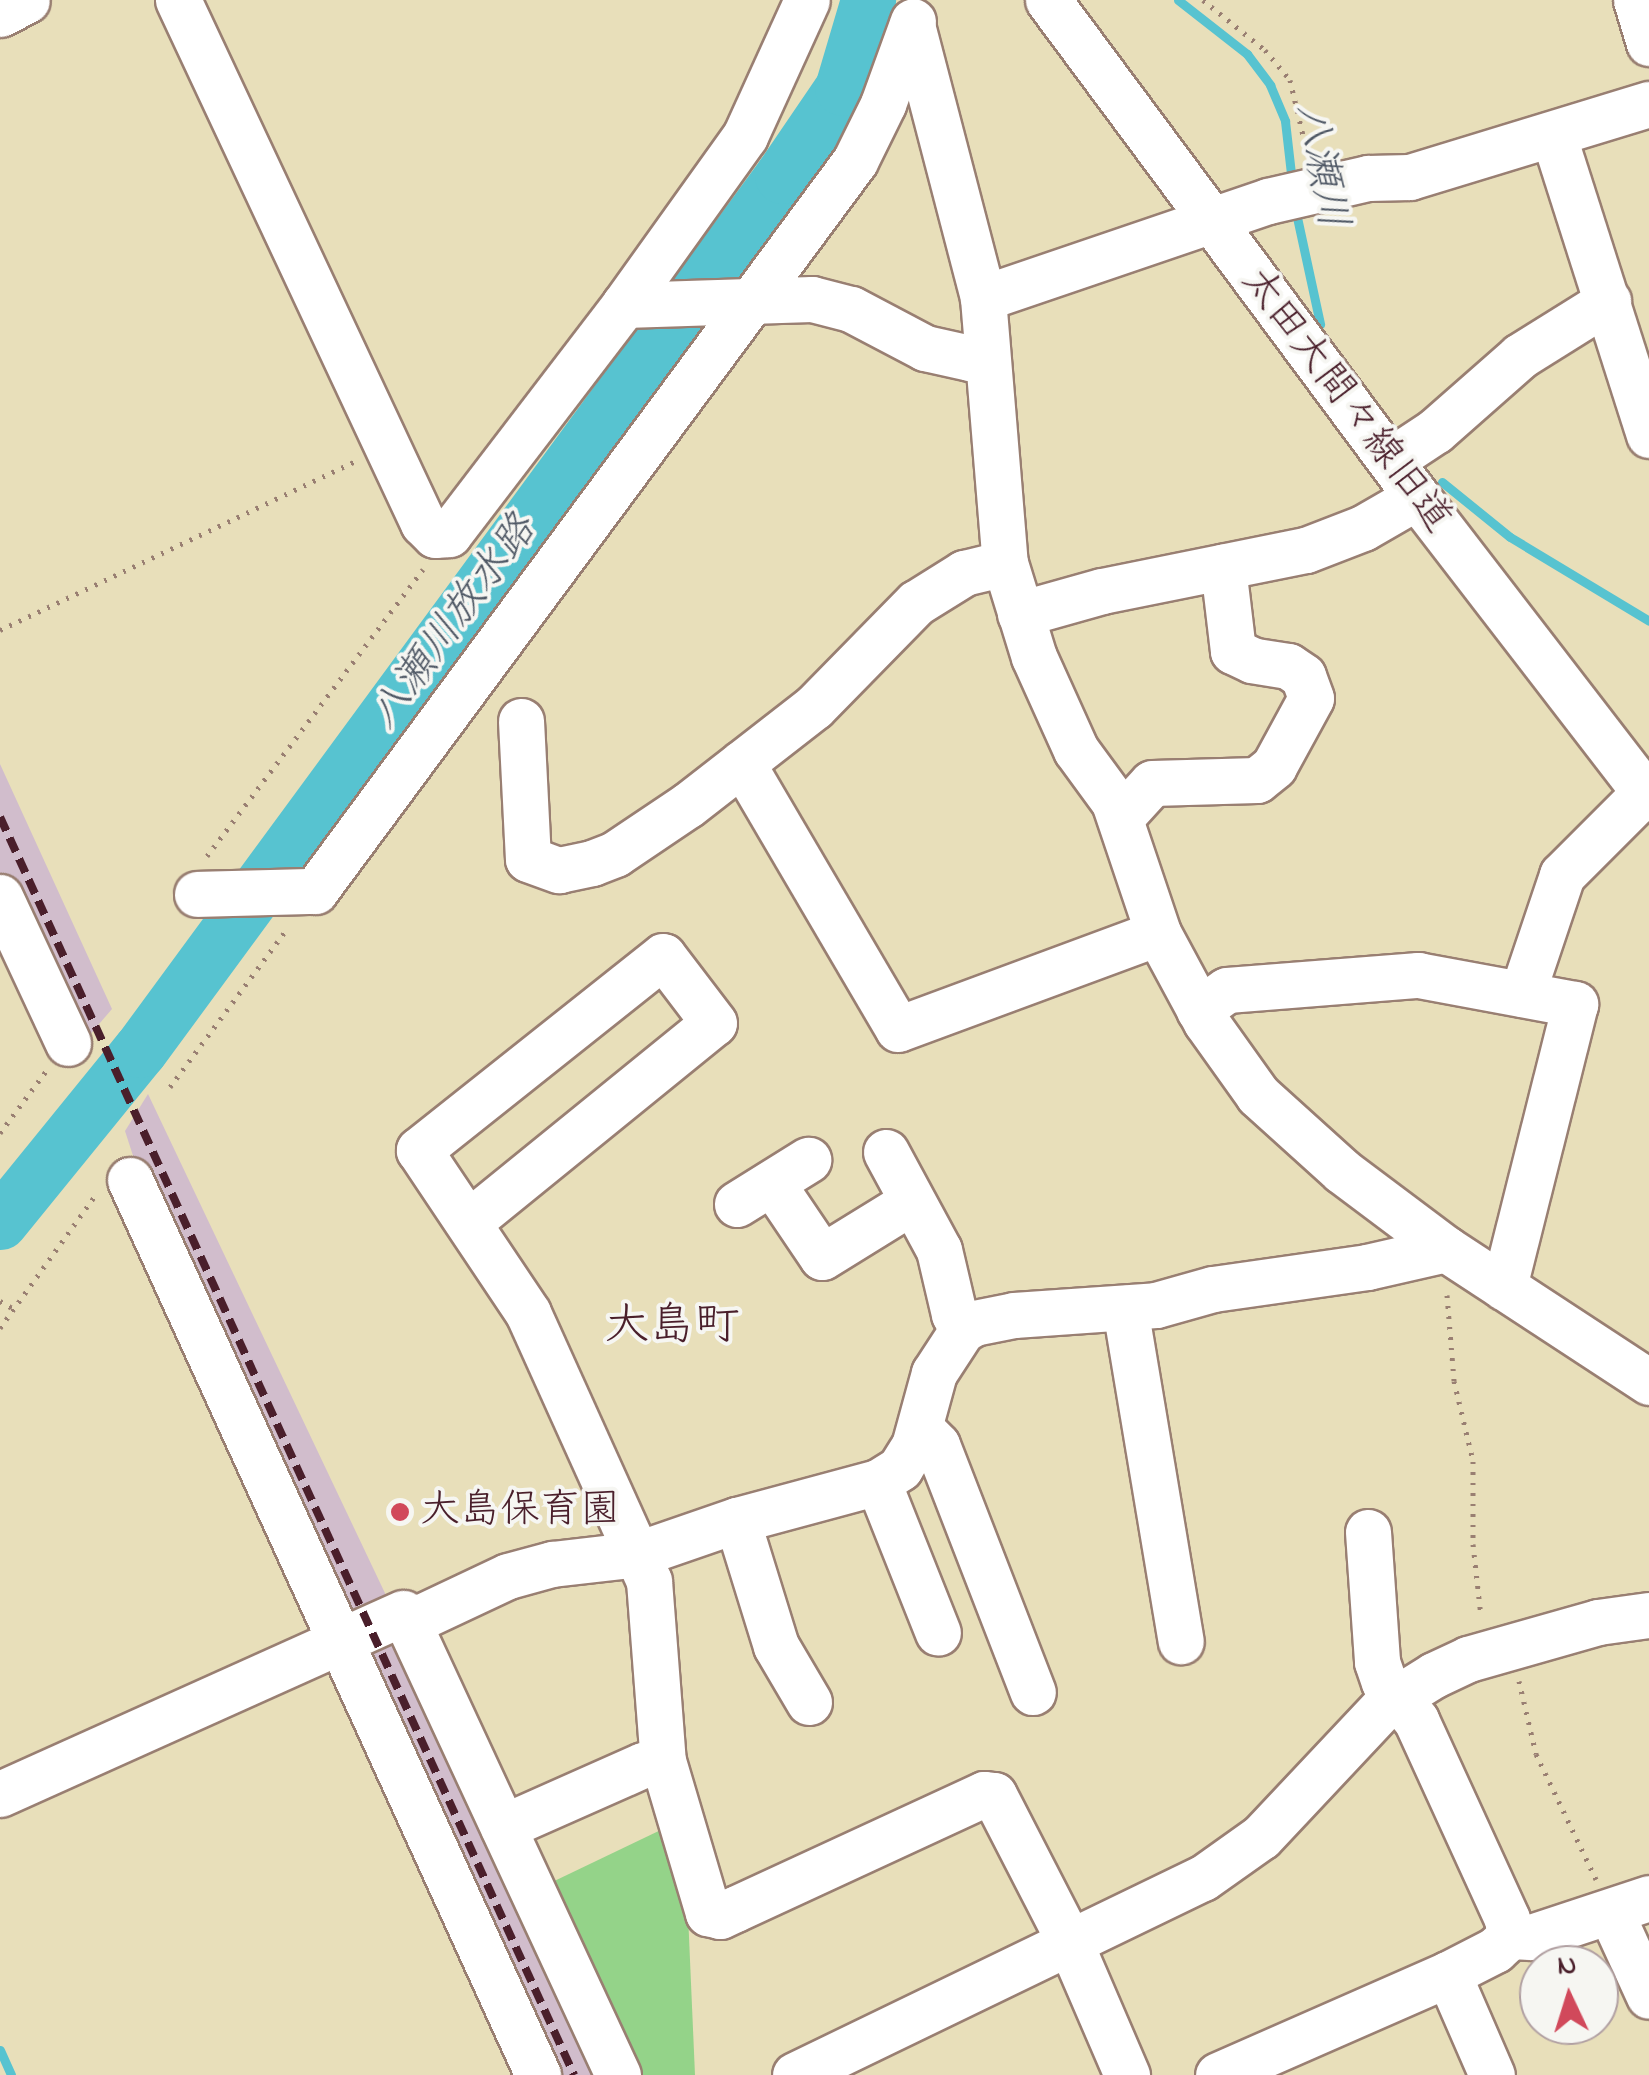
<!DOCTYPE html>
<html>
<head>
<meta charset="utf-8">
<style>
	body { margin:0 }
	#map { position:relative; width:1649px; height:2075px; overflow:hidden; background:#e8dfba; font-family:"Indie Flower","Klee One",sans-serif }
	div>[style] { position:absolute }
	.industrial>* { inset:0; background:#d1bdcc }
	.green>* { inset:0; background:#94d389 }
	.stream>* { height:9px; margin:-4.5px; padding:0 4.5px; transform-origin:4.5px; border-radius:4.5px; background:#57c3d0 }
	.river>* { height:55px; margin:-27.5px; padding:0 27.5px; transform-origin:27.5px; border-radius:27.5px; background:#57c3d0 }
	.path>* { height:5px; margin-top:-2.5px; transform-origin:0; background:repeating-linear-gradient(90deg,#997f72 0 2.5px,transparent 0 10.5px) }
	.roads { filter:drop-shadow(2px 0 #997f72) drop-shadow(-2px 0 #997f72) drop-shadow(0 2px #997f72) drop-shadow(0 -2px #997f72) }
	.minor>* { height:45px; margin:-22.5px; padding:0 22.5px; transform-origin:22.5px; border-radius:22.5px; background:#fff }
	.rail>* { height:8px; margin-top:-4px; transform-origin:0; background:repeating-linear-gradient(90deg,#4a1f2b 0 15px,transparent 0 23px) }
	.dots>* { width:28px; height:28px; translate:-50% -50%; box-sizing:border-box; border:5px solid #f6f6f2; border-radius:50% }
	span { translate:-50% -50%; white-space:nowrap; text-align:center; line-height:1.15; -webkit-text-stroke:8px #f6f6f2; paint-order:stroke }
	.street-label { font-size:40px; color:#4a1f2b }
	.poi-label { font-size:40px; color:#4a1f2b }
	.left { translate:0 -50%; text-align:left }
	.water-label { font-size:42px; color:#4f5865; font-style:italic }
	.quarter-label { font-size:45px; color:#4a1f2b }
	.north { position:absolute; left:1519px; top:1945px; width:100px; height:100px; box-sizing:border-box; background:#f6f6f2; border:2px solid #b1a0a2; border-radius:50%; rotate:356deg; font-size:28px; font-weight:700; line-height:40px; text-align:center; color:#4a1f2b }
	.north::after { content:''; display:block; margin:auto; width:35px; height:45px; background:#d1495b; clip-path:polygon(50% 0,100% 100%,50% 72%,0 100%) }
</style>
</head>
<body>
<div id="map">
	<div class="industrial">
		<div style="clip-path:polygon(0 764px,112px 1009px,81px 1045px,0 874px)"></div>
		<div style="clip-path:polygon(148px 1094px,393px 1610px,353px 1628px,138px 1171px,125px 1131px)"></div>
		<div style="clip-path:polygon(395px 1625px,603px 2075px,554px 2075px,361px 1640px)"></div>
	</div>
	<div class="green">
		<div style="clip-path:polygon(667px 1827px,687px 1891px,695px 2075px,631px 2075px,546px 1885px)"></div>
	</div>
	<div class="stream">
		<div style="left:1178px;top:0;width:88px;rotate:38deg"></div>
		<div style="left:1247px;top:54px;width:39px;rotate:53deg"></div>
		<div style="left:1270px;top:85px;width:39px;rotate:67deg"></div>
		<div style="left:1285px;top:121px;width:61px;rotate:83.5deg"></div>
		<div style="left:1295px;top:208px;width:119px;rotate:77.8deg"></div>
		<div style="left:1442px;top:482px;width:87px;rotate:39deg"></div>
		<div style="left:1510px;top:537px;width:162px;rotate:31.1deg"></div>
		<div style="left:0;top:2050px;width:27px;rotate:66deg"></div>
	</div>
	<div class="river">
		<div style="left:0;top:1222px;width:222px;rotate:-50.9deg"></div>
		<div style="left:140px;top:1050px;width:1084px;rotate:-53.7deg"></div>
		<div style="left:782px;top:176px;width:107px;rotate:-55.7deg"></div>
		<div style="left:842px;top:88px;width:92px;rotate:-73.5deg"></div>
	</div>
	<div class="path">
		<div style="left:1203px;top:0;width:80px;rotate:38.9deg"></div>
		<div style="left:1265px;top:50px;width:39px;rotate:50deg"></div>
		<div style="left:1290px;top:80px;width:78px;rotate:76.7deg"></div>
		<div style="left:0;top:630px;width:392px;rotate:-25.4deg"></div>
		<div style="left:207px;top:856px;width:359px;rotate:-53deg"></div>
		<div style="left:170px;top:1087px;width:195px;rotate:-53.5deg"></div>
		<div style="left:0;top:1133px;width:77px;rotate:-53.4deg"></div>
		<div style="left:1447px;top:1295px;width:86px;rotate:85.3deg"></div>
		<div style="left:1454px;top:1381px;width:82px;rotate:76.6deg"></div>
		<div style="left:1473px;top:1461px;width:83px;rotate:90deg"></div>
		<div style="left:1473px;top:1544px;width:72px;rotate:83.7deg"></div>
		<div style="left:0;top:1301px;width:16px;rotate:30deg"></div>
		<div style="left:0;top:1328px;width:163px;rotate:-54.3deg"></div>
		<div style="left:1519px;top:1681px;width:75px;rotate:76.9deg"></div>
		<div style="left:1536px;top:1754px;width:139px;rotate:64.4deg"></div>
	</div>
	<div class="roads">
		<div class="minor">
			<div style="left:178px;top:0;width:578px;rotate:64.9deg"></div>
			<div style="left:423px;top:523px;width:17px;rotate:45deg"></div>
			<div style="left:435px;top:535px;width:14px;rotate:-4deg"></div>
			<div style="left:449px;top:534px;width:288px;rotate:-52.6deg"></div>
			<div style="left:624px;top:305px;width:208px;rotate:-54.4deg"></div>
			<div style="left:745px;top:136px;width:149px;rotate:-65.5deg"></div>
			<div style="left:1048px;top:0;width:619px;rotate:53.41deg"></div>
			<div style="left:1417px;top:497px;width:380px;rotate:52.4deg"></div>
			<div style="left:1636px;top:0;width:45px;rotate:73.2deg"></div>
			<div style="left:0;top:14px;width:30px;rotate:-27deg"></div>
			<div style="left:912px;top:25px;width:282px;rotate:75.4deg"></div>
			<div style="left:983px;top:298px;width:266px;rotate:85.3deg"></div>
			<div style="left:1005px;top:563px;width:98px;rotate:72.9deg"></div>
			<div style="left:1034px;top:657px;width:102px;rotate:65.7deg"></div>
			<div style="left:1076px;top:750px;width:64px;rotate:53.8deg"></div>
			<div style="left:1114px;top:802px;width:138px;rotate:71.4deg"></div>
			<div style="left:1158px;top:933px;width:101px;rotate:61.7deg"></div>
			<div style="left:1206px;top:1022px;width:90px;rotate:54.5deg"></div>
			<div style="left:1258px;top:1095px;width:113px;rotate:42.1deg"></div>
			<div style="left:1342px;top:1171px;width:130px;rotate:36.9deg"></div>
			<div style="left:1446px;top:1249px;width:243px;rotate:33.2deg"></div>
			<div style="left:1553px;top:134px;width:316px;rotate:72.3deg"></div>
			<div style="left:983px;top:298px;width:301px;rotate:-18.8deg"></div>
			<div style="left:1268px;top:201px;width:103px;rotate:-13deg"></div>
			<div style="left:1368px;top:178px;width:42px;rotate:-1.4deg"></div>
			<div style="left:1410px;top:177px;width:250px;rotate:-17deg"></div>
			<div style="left:624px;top:305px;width:188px;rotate:-1.8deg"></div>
			<div style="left:812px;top:299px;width:40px;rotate:14.4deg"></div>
			<div style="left:851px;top:309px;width:84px;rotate:27.8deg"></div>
			<div style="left:925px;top:348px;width:46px;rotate:12.5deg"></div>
			<div style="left:970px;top:358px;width:16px;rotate:-14deg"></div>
			<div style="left:1391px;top:460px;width:53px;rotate:-33.4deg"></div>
			<div style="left:1435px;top:431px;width:113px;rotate:-41.4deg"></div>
			<div style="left:1520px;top:356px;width:104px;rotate:-32deg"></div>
			<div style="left:1020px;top:614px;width:85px;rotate:-15.7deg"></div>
			<div style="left:1102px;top:591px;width:208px;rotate:-11.4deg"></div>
			<div style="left:1306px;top:550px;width:61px;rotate:-21.1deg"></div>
			<div style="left:1363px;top:528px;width:62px;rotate:-29.9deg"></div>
			<div style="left:521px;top:721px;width:138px;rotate:87.1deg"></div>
			<div style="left:528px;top:859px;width:33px;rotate:20deg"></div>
			<div style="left:559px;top:870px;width:34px;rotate:-12deg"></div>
			<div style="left:592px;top:863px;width:25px;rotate:-21deg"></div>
			<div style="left:615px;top:854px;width:88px;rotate:-33.9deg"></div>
			<div style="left:688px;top:805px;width:160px;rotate:-37.9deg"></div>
			<div style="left:814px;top:707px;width:146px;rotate:-45.6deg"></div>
			<div style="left:916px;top:603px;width:57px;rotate:-32deg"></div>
			<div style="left:964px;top:573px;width:42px;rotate:-13.7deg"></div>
			<div style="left:742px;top:763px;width:308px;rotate:59.6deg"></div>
			<div style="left:898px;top:1029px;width:277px;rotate:-20.3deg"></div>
			<div style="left:1120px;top:818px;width:47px;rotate:-47.6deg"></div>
			<div style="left:1152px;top:783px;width:105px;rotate:-1.6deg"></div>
			<div style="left:1257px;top:780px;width:22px;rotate:-39deg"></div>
			<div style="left:1274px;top:766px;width:77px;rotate:-61.4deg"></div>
			<div style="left:1311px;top:698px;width:23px;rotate:-110deg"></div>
			<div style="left:1303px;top:676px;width:18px;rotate:-146deg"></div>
			<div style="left:1288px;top:666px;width:36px;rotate:-171deg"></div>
			<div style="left:1252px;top:660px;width:21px;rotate:-155deg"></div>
			<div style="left:1233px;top:651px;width:85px;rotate:-96.8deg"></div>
			<div style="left:197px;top:894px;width:118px;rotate:-1.5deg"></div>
			<div style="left:315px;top:891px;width:908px;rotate:-53.51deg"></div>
			<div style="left:855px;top:161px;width:64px;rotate:-63.8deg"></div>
			<div style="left:883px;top:104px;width:88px;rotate:-70.1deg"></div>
			<div style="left:0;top:897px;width:161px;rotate:65deg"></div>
			<div style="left:1522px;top:994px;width:126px;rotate:-71.4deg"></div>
			<div style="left:1562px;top:875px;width:117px;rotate:-45deg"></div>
			<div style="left:1199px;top:1010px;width:34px;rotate:-36deg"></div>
			<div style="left:1227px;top:990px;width:192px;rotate:-4.5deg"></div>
			<div style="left:1418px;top:975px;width:160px;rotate:10.5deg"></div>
			<div style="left:1575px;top:1004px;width:292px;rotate:104.1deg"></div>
			<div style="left:886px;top:1152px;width:111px;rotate:61.6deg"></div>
			<div style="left:939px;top:1250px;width:66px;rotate:76.8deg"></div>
			<div style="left:954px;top:1314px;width:18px;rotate:63deg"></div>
			<div style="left:130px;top:1180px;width:984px;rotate:65.49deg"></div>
			<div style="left:772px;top:1183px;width:89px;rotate:56deg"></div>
			<div style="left:822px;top:1257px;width:105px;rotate:-31.7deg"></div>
			<div style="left:737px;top:1204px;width:84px;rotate:-31.8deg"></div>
			<div style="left:470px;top:1221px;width:314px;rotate:-39.1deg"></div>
			<div style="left:714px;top:1023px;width:84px;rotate:-127.3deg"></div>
			<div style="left:663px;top:956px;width:312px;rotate:141.5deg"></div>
			<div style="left:419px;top:1150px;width:196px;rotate:56.2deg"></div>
			<div style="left:528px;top:1313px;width:294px;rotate:65.7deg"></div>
			<div style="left:649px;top:1581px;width:181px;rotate:85.6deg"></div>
			<div style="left:663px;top:1761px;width:159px;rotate:73.5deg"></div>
			<div style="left:708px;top:1913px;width:12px;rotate:14deg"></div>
			<div style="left:720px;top:1916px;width:17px;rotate:-25deg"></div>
			<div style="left:735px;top:1909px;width:274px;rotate:-24.8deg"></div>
			<div style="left:984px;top:1794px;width:10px;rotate:6deg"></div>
			<div style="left:994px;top:1795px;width:169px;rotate:62.8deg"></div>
			<div style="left:1071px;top:1945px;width:142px;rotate:66.7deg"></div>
			<div style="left:1125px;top:1308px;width:338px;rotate:80.5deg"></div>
			<div style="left:920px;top:1428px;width:24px;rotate:45deg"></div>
			<div style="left:937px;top:1445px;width:265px;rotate:68.8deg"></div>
			<div style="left:878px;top:1482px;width:162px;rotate:68.3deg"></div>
			<div style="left:737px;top:1520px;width:132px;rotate:72.8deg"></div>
			<div style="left:776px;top:1646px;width:65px;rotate:59.5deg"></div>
			<div style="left:1368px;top:1532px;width:130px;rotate:86deg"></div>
			<div style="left:1377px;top:1662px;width:21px;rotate:71deg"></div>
			<div style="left:1384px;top:1682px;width:50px;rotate:49.9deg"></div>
			<div style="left:1416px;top:1720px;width:219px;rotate:65.4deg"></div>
			<div style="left:1507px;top:1919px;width:17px;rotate:80deg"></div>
			<div style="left:0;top:1794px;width:442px;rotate:-24.2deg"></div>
			<div style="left:503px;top:1827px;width:153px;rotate:-23.9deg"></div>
			<div style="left:643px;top:1765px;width:20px;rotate:-11deg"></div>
			<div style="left:1611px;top:1913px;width:91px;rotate:65.4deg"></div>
			<div style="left:1448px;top:1974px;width:110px;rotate:66.5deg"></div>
			<div style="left:618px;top:2075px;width:498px;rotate:-114.9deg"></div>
			<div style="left:408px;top:1623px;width:110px;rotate:-25.2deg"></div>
			<div style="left:508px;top:1576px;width:46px;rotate:-15.3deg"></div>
			<div style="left:552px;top:1564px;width:87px;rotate:-6.6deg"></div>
			<div style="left:638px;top:1554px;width:105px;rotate:-19deg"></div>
			<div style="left:737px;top:1520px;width:146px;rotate:-15.1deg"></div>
			<div style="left:878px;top:1482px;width:26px;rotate:-32deg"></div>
			<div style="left:900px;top:1468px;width:26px;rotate:-58deg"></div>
			<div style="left:914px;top:1446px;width:76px;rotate:-74.7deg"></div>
			<div style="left:934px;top:1373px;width:51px;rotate:-56.9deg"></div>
			<div style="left:962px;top:1330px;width:14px;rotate:-30deg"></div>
			<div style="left:974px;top:1323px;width:41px;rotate:-11.3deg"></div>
			<div style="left:1014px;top:1315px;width:142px;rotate:-4deg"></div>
			<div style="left:1156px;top:1305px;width:59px;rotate:-15.7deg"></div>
			<div style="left:1213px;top:1289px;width:156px;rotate:-8.1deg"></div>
			<div style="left:1367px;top:1267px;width:81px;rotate:-12.8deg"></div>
			<div style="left:795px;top:2075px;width:453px;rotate:-25.8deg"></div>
			<div style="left:1203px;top:1878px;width:71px;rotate:-35.3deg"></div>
			<div style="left:1261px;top:1837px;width:180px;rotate:-46.8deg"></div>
			<div style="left:1384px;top:1706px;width:59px;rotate:-31.8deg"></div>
			<div style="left:1434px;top:1675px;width:38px;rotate:-25deg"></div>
			<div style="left:1468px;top:1659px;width:135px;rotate:-15.9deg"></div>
			<div style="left:1598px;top:1622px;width:51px;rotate:-7.8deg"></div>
			<div style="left:1218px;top:2075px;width:251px;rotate:-23.7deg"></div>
			<div style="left:1448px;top:1974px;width:53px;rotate:-27.1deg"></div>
			<div style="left:1495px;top:1950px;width:21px;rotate:-43deg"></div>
			<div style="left:1510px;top:1936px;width:21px;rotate:3deg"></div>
			<div style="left:1531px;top:1937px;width:124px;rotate:-18.3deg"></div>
		</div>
	</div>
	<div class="rail">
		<div style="left:0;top:817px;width:1383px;rotate:65.47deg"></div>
	</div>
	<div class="dots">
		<div style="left:400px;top:1512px;background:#d1495b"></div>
	</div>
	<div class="street-label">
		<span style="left:1345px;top:401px;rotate:53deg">太田大間々線旧道</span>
	</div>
	<div class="poi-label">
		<span class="left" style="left:420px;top:1512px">大島保育園</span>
	</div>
	<div class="water-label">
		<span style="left:1320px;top:166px;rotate:79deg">八瀬川</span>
		<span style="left:454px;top:623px;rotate:-54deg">八瀬川放水路</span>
	</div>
	<div class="quarter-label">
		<span style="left:672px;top:1328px">大島町</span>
	</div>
	<div class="north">N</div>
</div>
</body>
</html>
